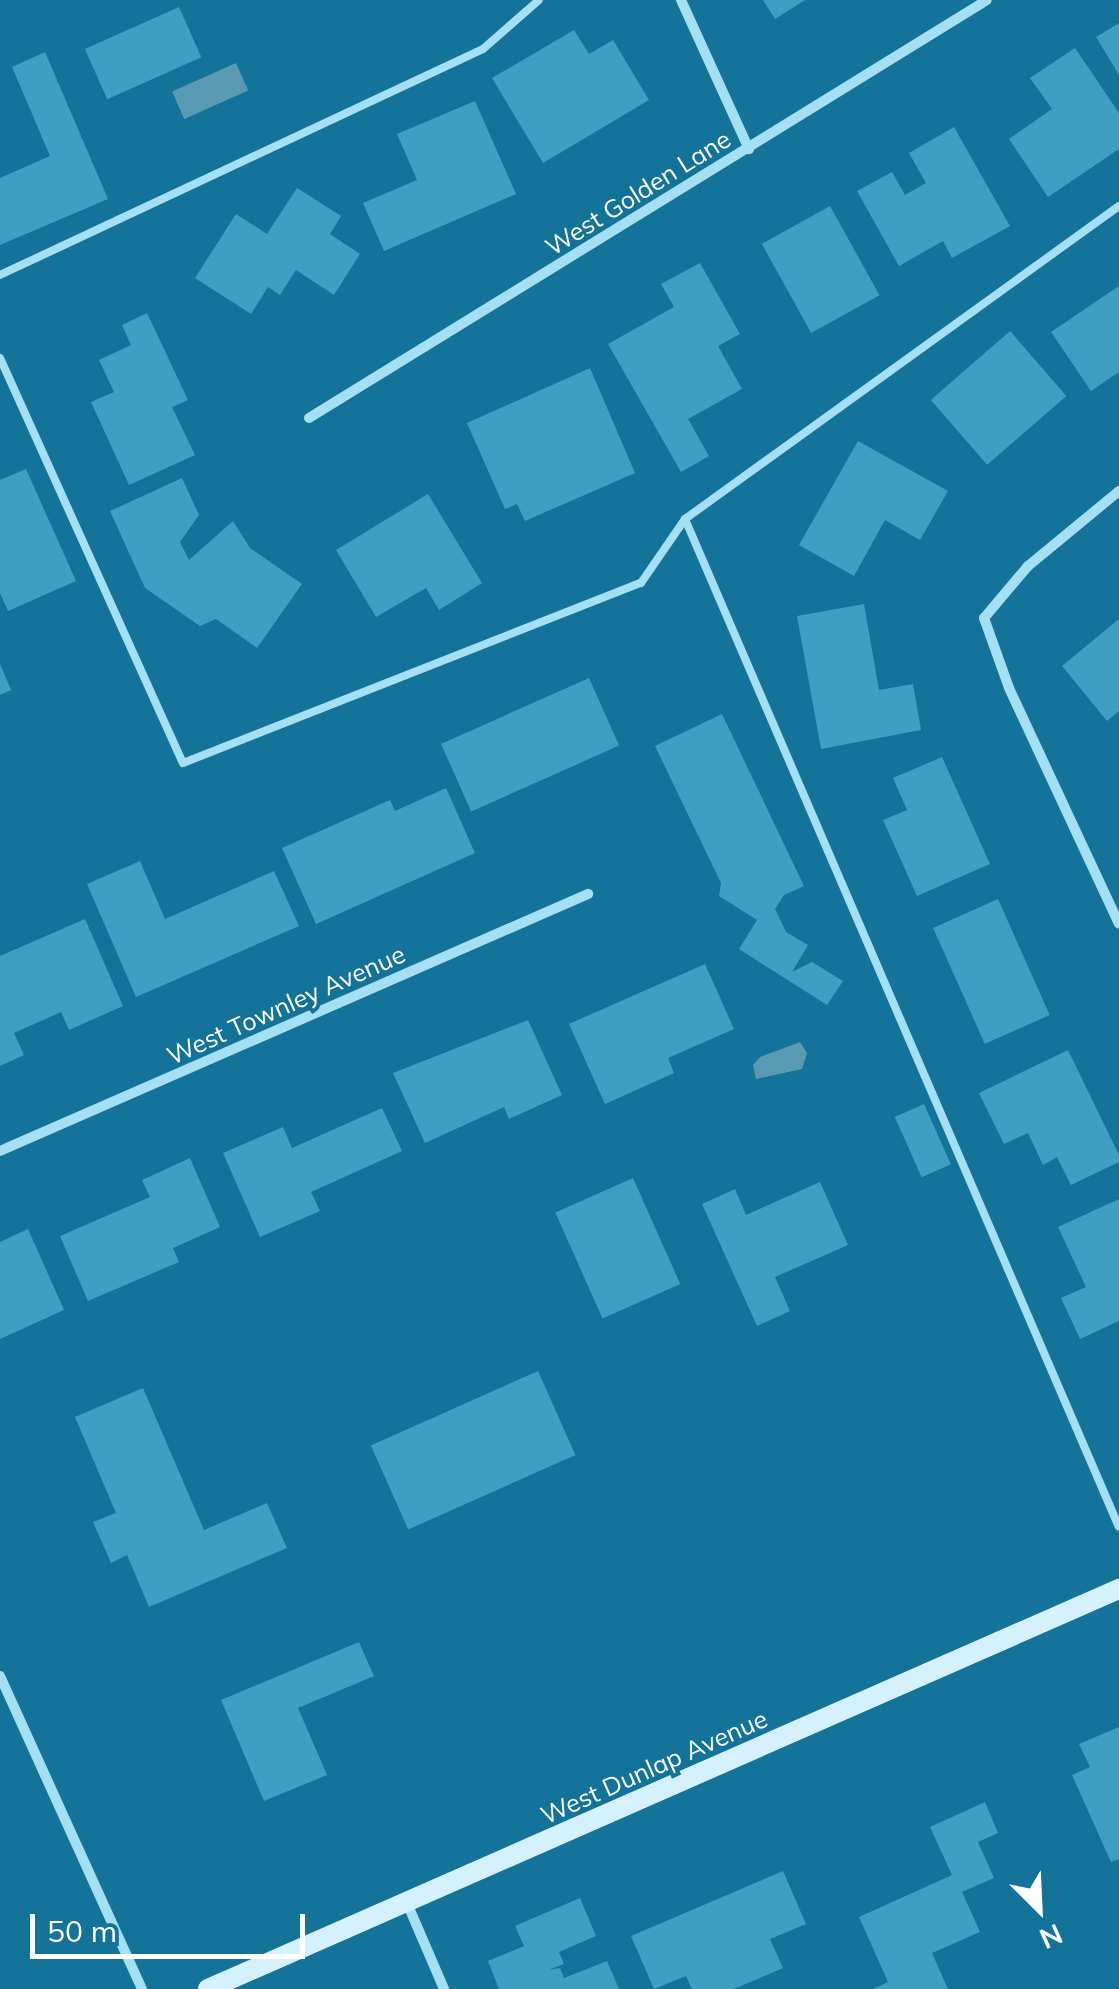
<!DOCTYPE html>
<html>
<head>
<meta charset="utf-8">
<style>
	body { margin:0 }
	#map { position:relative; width:1119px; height:1989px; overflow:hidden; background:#137398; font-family:Mulish,sans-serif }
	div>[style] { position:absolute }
	.water>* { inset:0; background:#599ab2; transform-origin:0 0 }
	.building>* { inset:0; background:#409fc1; transform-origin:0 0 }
	.lane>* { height:8px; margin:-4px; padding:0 4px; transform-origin:4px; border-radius:4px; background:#a4dff3 }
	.street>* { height:10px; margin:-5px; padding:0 5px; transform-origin:5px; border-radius:5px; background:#a4dff3 }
	.secondary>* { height:20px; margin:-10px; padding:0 10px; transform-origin:10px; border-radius:10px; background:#d4f1fd }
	span { translate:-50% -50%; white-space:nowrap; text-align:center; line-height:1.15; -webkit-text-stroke:8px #137398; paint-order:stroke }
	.street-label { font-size:25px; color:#fff }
	.north { position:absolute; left:989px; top:1859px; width:100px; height:100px; -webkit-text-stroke:8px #137398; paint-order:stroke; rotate:156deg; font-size:28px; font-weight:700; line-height:40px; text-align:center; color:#fff }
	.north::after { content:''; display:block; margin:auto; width:35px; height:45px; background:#fff; clip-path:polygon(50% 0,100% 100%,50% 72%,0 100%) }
	.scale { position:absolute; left:30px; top:1914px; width:275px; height:45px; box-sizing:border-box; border:5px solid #fff; border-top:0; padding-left:12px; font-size:30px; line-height:35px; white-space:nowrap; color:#fff; -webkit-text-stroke:8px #137398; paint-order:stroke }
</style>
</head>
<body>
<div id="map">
	<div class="water">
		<div style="left:236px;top:63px;width:30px;height:70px;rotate:66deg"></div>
		<div style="clip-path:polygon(800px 1042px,807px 1053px,802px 1069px,756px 1079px,753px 1065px,760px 1057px)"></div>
	</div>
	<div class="building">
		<div style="clip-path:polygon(763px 0,805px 0,775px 19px)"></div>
		<div style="left:179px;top:7px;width:55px;height:103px;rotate:66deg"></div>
		<div style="clip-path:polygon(1119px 23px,1119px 75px,1096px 37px)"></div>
		<div style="clip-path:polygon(574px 30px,589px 54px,613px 40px,649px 100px,543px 163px,492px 78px)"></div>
		<div style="clip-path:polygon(1075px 48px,1119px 113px,1119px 149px,1048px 197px,1009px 139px,1052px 109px,1030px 78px)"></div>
		<div style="clip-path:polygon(45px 52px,108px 199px,0 245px,0 178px,50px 156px,12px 67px)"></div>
		<div style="clip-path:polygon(475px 101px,516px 194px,384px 251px,363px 203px,417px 180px,397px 134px)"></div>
		<div style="clip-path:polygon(954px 127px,1010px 226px,952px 258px,943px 241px,899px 266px,857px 191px,892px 172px,905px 195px,926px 183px,909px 153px)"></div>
		<div style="clip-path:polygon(297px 188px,341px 216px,330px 234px,360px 254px,334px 295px,296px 270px,280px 295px,268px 287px,251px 314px,195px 278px,236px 214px,267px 234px)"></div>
		<div style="left:830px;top:206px;width:102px;height:78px;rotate:61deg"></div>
		<div style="clip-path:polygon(700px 263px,740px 334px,718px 346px,742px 389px,688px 419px,709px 456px,681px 472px,608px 344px,674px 307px,661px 284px)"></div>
		<div style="clip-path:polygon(1119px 286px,1119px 372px,1091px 391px,1051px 332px)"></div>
		<div style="clip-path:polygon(147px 313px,188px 400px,172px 407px,195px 455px,129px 485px,91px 402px,114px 392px,99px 360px,131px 345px,122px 325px)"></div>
		<div style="left:1010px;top:331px;width:86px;height:105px;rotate:49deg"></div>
		<div style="clip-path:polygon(590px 368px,635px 473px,525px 521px,517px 504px,505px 509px,467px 423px)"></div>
		<div style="clip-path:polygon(858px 441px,948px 491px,920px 540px,885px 520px,854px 576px,799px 545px)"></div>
		<div style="clip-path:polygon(26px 469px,76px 581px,8px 611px,0 593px,0 480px)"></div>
		<div style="clip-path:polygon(182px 478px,199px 515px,180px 542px,189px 560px,233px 521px,250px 548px,302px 584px,257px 648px,216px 619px,200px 626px,145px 588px,110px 511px)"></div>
		<div style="clip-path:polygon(428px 494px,482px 583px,439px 610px,426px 588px,376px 617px,336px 550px)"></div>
		<div style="clip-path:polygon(864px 604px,879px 690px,913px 684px,921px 730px,821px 749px,797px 616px)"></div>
		<div style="clip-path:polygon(1119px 619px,1119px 711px,1107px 721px,1062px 666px)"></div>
		<div style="clip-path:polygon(0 664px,11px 690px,0 695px)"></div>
		<div style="left:589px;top:678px;width:74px;height:162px;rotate:66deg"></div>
		<div style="clip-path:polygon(722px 714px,804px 886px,784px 895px,775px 909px,786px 932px,808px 945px,792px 972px,812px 962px,843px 981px,827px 1005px,739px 949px,757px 920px,719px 896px,721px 883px,655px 746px)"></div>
		<div style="clip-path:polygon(942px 757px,990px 864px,917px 896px,883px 820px,907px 810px,893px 778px)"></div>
		<div style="clip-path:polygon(446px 788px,475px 853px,316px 924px,282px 848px,390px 800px,395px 811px)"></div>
		<div style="clip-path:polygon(140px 861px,165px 919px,274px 871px,299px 926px,136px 997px,87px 884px)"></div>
		<div style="left:998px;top:899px;width:127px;height:71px;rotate:66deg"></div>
		<div style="clip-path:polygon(85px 919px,123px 1006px,69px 1030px,61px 1012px,14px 1033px,24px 1055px,0 1066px,0 956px)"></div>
		<div style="clip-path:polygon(705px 964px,734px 1029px,668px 1058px,674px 1073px,605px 1104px,569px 1024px)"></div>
		<div style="clip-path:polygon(528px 1020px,562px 1095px,509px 1119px,504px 1107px,425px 1143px,393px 1073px)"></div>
		<div style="clip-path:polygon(1068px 1050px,1119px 1155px,1119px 1162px,1071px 1185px,1057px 1157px,1043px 1165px,1028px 1133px,1004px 1144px,979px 1093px)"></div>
		<div style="left:924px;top:1104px;width:66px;height:32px;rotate:66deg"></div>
		<div style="clip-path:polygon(382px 1108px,402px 1151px,311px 1192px,320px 1211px,260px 1237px,223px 1153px,283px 1127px,292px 1148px)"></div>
		<div style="clip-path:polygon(190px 1158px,220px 1227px,173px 1248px,179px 1262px,88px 1301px,60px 1236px,150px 1197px,142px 1180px)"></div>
		<div style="left:633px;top:1178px;width:116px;height:85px;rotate:66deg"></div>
		<div style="clip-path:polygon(820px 1182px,848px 1245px,775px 1277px,790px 1311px,757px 1326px,702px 1204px,735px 1189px,746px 1215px)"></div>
		<div style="clip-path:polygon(1119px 1199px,1119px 1321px,1080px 1339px,1061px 1298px,1086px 1287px,1058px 1227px)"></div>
		<div style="clip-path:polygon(28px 1229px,64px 1310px,0 1339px,0 1242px)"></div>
		<div style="left:538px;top:1371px;width:92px;height:183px;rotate:66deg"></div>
		<div style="clip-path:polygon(143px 1388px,204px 1530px,267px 1503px,287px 1548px,149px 1607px,127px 1555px,111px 1563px,93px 1522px,116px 1513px,75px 1417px)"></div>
		<div style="clip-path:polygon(359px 1642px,374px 1676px,298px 1708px,327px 1775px,264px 1801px,221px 1700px)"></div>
		<div style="clip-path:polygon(1119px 1727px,1119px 1859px,1111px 1862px,1072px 1775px,1090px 1767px,1079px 1744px)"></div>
		<div style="clip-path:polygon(985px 1802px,998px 1833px,978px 1842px,994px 1878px,962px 1892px,980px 1932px,932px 1953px,948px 1989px,873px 1989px,888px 1982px,859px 1917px,952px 1875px,930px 1827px)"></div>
		<div style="clip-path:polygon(783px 1871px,806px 1924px,770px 1939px,783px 1968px,734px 1989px,692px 1989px,686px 1976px,654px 1989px,631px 1936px)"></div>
		<div style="clip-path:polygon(580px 1898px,596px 1936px,559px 1952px,564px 1964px,548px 1970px,560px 1968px,564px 1978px,607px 1961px,619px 1989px,499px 1989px,488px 1961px,524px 1946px,515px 1926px)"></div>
	</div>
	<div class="lane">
		<div style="left:0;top:275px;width:533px;rotate:-25.08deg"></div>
		<div style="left:483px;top:49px;width:74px;rotate:-41.2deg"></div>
		<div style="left:0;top:358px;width:444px;rotate:65.7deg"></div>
		<div style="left:183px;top:763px;width:492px;rotate:-21.5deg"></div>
		<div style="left:641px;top:583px;width:78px;rotate:-55.5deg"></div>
		<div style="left:685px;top:519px;width:535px;rotate:-35.8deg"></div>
		<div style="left:685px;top:519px;width:1097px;rotate:66.71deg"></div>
	</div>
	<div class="street">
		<div style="left:681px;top:0;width:164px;rotate:65.5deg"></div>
		<div style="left:309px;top:418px;width:796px;rotate:-31.65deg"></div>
		<div style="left:1119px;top:491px;width:118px;rotate:140.5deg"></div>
		<div style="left:1028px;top:566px;width:68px;rotate:130.2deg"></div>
		<div style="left:984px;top:618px;width:74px;rotate:70.3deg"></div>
		<div style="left:1009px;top:688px;width:260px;rotate:65deg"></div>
		<div style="left:0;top:1151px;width:642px;rotate:-23.61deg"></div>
		<div style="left:0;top:1676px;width:344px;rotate:65.6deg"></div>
		<div style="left:407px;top:1903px;width:94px;rotate:66.7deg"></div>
	</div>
	<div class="secondary">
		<div style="left:208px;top:1989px;width:995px;rotate:-23.71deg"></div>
	</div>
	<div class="street-label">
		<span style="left:638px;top:193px;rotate:-32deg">West Golden Lane</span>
		<span style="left:286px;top:1005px;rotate:-24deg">West Townley Avenue</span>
		<span style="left:654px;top:1767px;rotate:-24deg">West Dunlap Avenue</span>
	</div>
	<div class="north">N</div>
	<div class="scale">50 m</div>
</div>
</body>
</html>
